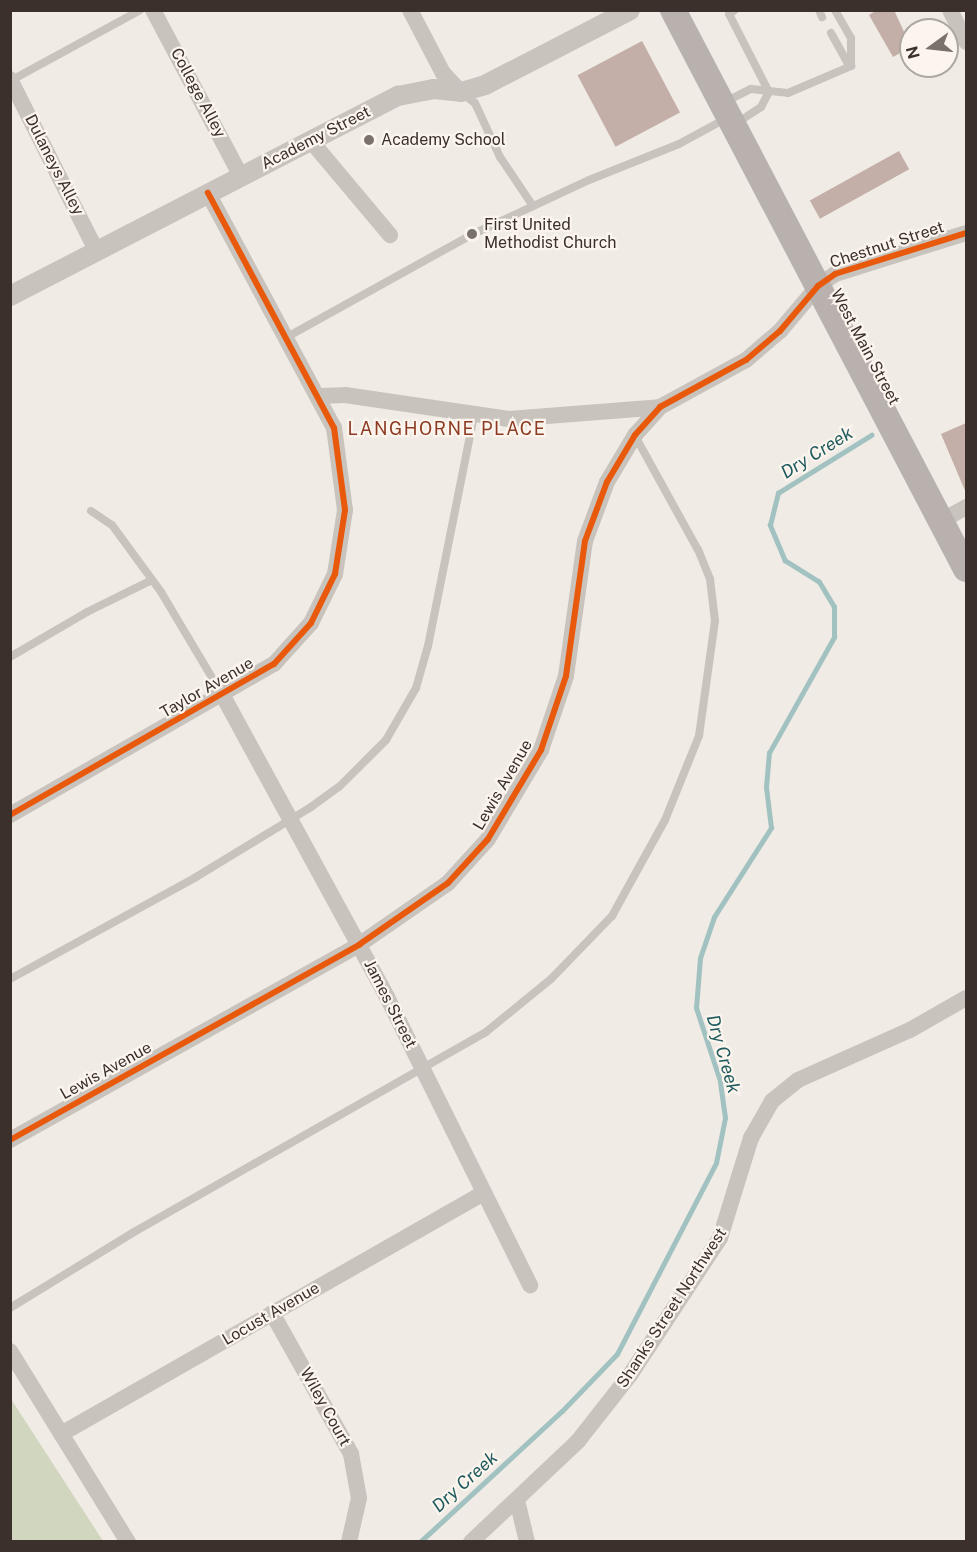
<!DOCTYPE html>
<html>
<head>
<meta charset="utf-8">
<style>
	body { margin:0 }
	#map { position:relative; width:977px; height:1552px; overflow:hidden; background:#f0ebe5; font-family:"Public Sans",sans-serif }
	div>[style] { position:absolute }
	.green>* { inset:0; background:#d1d6bf }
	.stream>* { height:4.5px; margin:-2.25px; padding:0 2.25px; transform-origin:2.25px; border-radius:2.25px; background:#a1c2c1 }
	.building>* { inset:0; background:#c3afa7; transform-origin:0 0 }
	.service>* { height:8px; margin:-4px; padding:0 4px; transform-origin:4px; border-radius:4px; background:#c9c3be }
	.minor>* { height:16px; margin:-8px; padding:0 8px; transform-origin:8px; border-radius:8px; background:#c9c3be }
	.tertiary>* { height:20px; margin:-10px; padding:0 10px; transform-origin:10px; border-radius:10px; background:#c9c3be }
	.primary>* { height:26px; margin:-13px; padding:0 13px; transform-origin:13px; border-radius:13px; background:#b8b1ad }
	.cycleway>* { height:6px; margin:-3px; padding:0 3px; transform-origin:3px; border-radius:3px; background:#e8590c }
	.dots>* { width:16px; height:16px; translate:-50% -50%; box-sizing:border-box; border:3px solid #fbf5ee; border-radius:50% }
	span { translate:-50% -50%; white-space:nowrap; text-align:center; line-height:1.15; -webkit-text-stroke:4.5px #fbf5ee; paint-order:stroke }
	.street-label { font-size:16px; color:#3b302b }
	.poi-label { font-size:16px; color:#3b302b }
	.left { translate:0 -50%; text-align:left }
	.neighbourhood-label { font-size:18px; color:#8c3b22; letter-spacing:1.5px }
	.water-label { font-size:18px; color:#1f5a5e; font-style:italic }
	.frame { position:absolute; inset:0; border:12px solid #3b302b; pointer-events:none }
	.north { position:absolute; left:899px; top:18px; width:60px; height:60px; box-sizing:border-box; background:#fbf5ee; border:2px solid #aea6a0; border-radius:50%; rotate:255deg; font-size:16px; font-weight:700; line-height:24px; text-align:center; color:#3b302b }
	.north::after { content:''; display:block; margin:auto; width:21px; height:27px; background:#7a716c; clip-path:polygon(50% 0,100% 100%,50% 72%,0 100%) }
</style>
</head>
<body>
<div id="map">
	<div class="green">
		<div style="clip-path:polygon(11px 1399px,103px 1541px,11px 1541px)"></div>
	</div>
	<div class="stream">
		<div style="left:420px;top:1542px;width:193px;rotate:-42.7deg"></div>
		<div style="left:562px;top:1411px;width:79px;rotate:-46deg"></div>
		<div style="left:617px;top:1354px;width:215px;rotate:-62.6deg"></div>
		<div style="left:716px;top:1163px;width:46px;rotate:-78.7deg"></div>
		<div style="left:725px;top:1118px;width:37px;rotate:-98deg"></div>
		<div style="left:720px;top:1081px;width:77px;rotate:-108.2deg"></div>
		<div style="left:696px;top:1008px;width:50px;rotate:-85.4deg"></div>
		<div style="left:700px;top:958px;width:43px;rotate:-71.1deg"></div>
		<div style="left:714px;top:917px;width:106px;rotate:-57.4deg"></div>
		<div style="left:771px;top:828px;width:41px;rotate:-97deg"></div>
		<div style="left:766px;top:787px;width:34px;rotate:-85deg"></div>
		<div style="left:769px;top:753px;width:133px;rotate:-60.7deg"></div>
		<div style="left:834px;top:637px;width:30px;rotate:-90deg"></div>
		<div style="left:834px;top:607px;width:29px;rotate:-121deg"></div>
		<div style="left:819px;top:582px;width:40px;rotate:-148deg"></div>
		<div style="left:785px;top:561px;width:39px;rotate:-113deg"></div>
		<div style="left:770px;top:525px;width:33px;rotate:-76deg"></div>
		<div style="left:778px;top:493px;width:110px;rotate:-31.9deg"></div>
	</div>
	<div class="building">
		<div style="clip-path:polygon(877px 10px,894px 10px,911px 47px,893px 57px,869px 15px)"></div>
		<div style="left:642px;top:41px;width:81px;height:73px;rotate:62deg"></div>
		<div style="left:899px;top:151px;width:21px;height:102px;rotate:61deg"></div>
		<div style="clip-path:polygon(966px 423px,966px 493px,941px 434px)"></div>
	</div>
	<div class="service">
		<div style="left:735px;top:10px;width:7px;rotate:146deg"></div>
		<div style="left:729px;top:14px;width:88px;rotate:62.9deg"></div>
		<div style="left:819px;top:10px;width:8px;rotate:67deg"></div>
		<div style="left:831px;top:33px;width:38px;rotate:61deg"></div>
		<div style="left:10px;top:81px;width:148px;rotate:-28.6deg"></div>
		<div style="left:462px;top:93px;width:16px;rotate:38deg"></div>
		<div style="left:475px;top:103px;width:60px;rotate:65.2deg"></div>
		<div style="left:500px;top:157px;width:59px;rotate:56deg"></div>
		<div style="left:725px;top:102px;width:29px;rotate:-27deg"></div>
		<div style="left:751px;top:89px;width:37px;rotate:6deg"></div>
		<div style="left:788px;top:93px;width:69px;rotate:-23.2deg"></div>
		<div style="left:851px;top:66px;width:28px;rotate:-90deg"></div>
		<div style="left:851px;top:38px;width:32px;rotate:-120deg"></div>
		<div style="left:735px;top:124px;width:31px;rotate:-33deg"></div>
		<div style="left:761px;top:107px;width:17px;rotate:-62deg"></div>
		<div style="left:287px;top:337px;width:208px;rotate:-29deg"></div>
		<div style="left:469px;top:236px;width:132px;rotate:-25deg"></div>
		<div style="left:589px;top:180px;width:97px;rotate:-21.8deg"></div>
		<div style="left:679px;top:144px;width:55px;rotate:-28.4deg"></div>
		<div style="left:91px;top:511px;width:25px;rotate:34deg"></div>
		<div style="left:112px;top:525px;width:83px;rotate:53.8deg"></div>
		<div style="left:161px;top:592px;width:121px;rotate:59.2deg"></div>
		<div style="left:10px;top:657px;width:89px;rotate:-30.3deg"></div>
		<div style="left:87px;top:612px;width:72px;rotate:-26.2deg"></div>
		<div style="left:10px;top:979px;width:212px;rotate:-28.7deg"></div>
		<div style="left:196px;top:877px;width:135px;rotate:-31.3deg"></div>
		<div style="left:311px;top:807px;width:34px;rotate:-36deg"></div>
		<div style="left:339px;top:787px;width:66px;rotate:-45deg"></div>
		<div style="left:386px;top:740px;width:60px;rotate:-60deg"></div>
		<div style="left:416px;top:688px;width:44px;rotate:-74.1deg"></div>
		<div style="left:428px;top:646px;width:236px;rotate:-78.7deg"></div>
		<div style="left:10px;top:1308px;width:145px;rotate:-31.5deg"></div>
		<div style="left:134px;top:1232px;width:405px;rotate:-29.6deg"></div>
		<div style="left:486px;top:1032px;width:84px;rotate:-39.2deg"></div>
		<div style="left:551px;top:979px;width:88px;rotate:-45.9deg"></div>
		<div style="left:612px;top:916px;width:110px;rotate:-61.1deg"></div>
		<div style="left:665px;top:820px;width:91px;rotate:-68deg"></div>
		<div style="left:699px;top:736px;width:116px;rotate:-82.1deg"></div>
		<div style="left:715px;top:621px;width:42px;rotate:-96.8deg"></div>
		<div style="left:710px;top:579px;width:31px;rotate:-112deg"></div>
		<div style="left:698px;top:550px;width:130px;rotate:-118.9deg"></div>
	</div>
	<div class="minor">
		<div style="left:153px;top:10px;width:188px;rotate:62.1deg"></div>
		<div style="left:410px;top:10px;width:71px;rotate:62.4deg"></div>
		<div style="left:443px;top:73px;width:26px;rotate:47deg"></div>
		<div style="left:950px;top:10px;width:36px;rotate:63deg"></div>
		<div style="left:10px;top:79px;width:194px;rotate:63.3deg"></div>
		<div style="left:311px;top:141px;width:123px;rotate:50deg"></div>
		<div style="left:320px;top:396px;width:25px;rotate:-2deg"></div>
		<div style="left:345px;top:395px;width:166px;rotate:8.3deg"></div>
		<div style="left:509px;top:419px;width:151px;rotate:-4.5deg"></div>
		<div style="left:941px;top:521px;width:29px;rotate:-29deg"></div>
		<div style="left:223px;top:696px;width:343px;rotate:61.4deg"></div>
		<div style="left:387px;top:997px;width:322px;rotate:63.6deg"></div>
		<div style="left:10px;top:815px;width:304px;rotate:-29.8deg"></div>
		<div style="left:274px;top:664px;width:55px;rotate:-47.9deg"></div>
		<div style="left:311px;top:623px;width:55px;rotate:-63.9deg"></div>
		<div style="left:335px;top:574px;width:65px;rotate:-81.1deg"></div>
		<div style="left:345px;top:510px;width:83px;rotate:-97.6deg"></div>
		<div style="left:334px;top:428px;width:267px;rotate:-118.2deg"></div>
		<div style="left:10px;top:1140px;width:401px;rotate:-29.2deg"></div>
		<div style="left:360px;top:944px;width:107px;rotate:-34.7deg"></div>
		<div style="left:448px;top:883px;width:59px;rotate:-47.7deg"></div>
		<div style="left:488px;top:839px;width:104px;rotate:-59.2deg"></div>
		<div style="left:541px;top:750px;width:78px;rotate:-71.3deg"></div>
		<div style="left:566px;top:676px;width:136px;rotate:-82deg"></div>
		<div style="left:585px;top:541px;width:63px;rotate:-69.6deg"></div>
		<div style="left:607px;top:482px;width:55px;rotate:-59.2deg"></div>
		<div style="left:635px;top:435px;width:38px;rotate:-48deg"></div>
		<div style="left:660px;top:407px;width:98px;rotate:-28.7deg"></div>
		<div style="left:746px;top:360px;width:45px;rotate:-40.5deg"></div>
		<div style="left:780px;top:331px;width:59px;rotate:-49.8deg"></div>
		<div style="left:818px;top:286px;width:21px;rotate:-35deg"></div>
		<div style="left:835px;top:274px;width:137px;rotate:-17.4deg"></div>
		<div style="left:272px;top:1313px;width:162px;rotate:60.7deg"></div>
		<div style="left:351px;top:1454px;width:45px;rotate:79.7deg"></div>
		<div style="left:359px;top:1498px;width:45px;rotate:102.8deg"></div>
		<div style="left:10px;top:1351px;width:225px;rotate:58.3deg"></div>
		<div style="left:61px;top:1434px;width:485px;rotate:-29.7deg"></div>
		<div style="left:517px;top:1500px;width:43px;rotate:76.6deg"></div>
		<div style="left:471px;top:1542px;width:147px;rotate:-43.3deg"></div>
		<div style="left:578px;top:1441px;width:84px;rotate:-51.8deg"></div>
		<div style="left:630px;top:1375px;width:164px;rotate:-56.7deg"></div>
		<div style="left:720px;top:1238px;width:105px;rotate:-72.8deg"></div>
		<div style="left:751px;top:1138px;width:43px;rotate:-60.4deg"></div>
		<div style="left:772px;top:1101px;width:33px;rotate:-39deg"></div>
		<div style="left:798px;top:1080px;width:123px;rotate:-24.1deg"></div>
		<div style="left:910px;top:1030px;width:64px;rotate:-29.7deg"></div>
	</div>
	<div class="tertiary">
		<div style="left:10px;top:296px;width:437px;rotate:-27.3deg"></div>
		<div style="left:398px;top:96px;width:37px;rotate:-11deg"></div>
		<div style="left:434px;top:89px;width:27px;rotate:6deg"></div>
		<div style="left:461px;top:92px;width:25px;rotate:-16deg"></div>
		<div style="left:485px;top:85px;width:163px;rotate:-27.3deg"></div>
	</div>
	<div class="primary">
		<div style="left:673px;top:10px;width:631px;rotate:62.34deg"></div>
	</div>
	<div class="cycleway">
		<div style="left:10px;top:815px;width:304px;rotate:-29.8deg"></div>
		<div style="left:274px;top:664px;width:55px;rotate:-47.9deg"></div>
		<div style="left:311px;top:623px;width:55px;rotate:-63.9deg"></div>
		<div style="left:335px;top:574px;width:65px;rotate:-81.1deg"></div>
		<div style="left:345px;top:510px;width:83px;rotate:-97.6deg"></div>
		<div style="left:334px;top:428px;width:267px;rotate:-118.2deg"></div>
		<div style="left:10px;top:1140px;width:401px;rotate:-29.2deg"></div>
		<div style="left:360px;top:944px;width:107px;rotate:-34.7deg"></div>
		<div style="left:448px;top:883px;width:59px;rotate:-47.7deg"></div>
		<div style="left:488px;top:839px;width:104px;rotate:-59.2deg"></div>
		<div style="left:541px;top:750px;width:78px;rotate:-71.3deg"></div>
		<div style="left:566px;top:676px;width:136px;rotate:-82deg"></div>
		<div style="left:585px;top:541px;width:63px;rotate:-69.6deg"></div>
		<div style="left:607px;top:482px;width:55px;rotate:-59.2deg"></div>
		<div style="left:635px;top:435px;width:38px;rotate:-48deg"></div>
		<div style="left:660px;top:407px;width:98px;rotate:-28.7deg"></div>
		<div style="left:746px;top:360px;width:45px;rotate:-40.5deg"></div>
		<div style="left:780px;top:331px;width:59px;rotate:-49.8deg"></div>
		<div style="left:818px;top:286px;width:21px;rotate:-35deg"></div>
		<div style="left:835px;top:274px;width:137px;rotate:-17.4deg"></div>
	</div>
	<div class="dots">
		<div style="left:369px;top:140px;background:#7a716c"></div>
		<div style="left:472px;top:234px;background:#7a716c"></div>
	</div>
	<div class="street-label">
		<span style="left:198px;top:93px;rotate:62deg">College Alley</span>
		<span style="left:316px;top:138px;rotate:-27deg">Academy Street</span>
		<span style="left:54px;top:165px;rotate:63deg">Dulaneys Alley</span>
		<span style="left:887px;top:245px;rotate:-18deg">Chestnut Street</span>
		<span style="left:865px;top:347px;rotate:62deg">West Main Street</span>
		<span style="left:207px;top:688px;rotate:-30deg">Taylor Avenue</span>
		<span style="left:503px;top:785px;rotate:-60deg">Lewis Avenue</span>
		<span style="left:390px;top:1004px;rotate:63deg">James Street</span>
		<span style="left:106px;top:1071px;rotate:-29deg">Lewis Avenue</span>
		<span style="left:672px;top:1308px;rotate:-57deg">Shanks Street Northwest</span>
		<span style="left:271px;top:1314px;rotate:-30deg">Locust Avenue</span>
		<span style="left:325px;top:1407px;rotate:61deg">Wiley Court</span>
	</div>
	<div class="poi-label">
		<span class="left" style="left:381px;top:140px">Academy School</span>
		<span class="left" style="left:484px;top:234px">First United<br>Methodist Church</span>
	</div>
	<div class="neighbourhood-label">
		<span style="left:447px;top:429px">LANGHORNE PLACE</span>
	</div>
	<div class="water-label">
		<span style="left:817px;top:453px;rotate:-32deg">Dry Creek</span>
		<span style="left:723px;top:1054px;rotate:74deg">Dry Creek</span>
		<span style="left:465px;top:1482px;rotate:-42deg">Dry Creek</span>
	</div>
	<div class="frame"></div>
	<div class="north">N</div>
</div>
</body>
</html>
